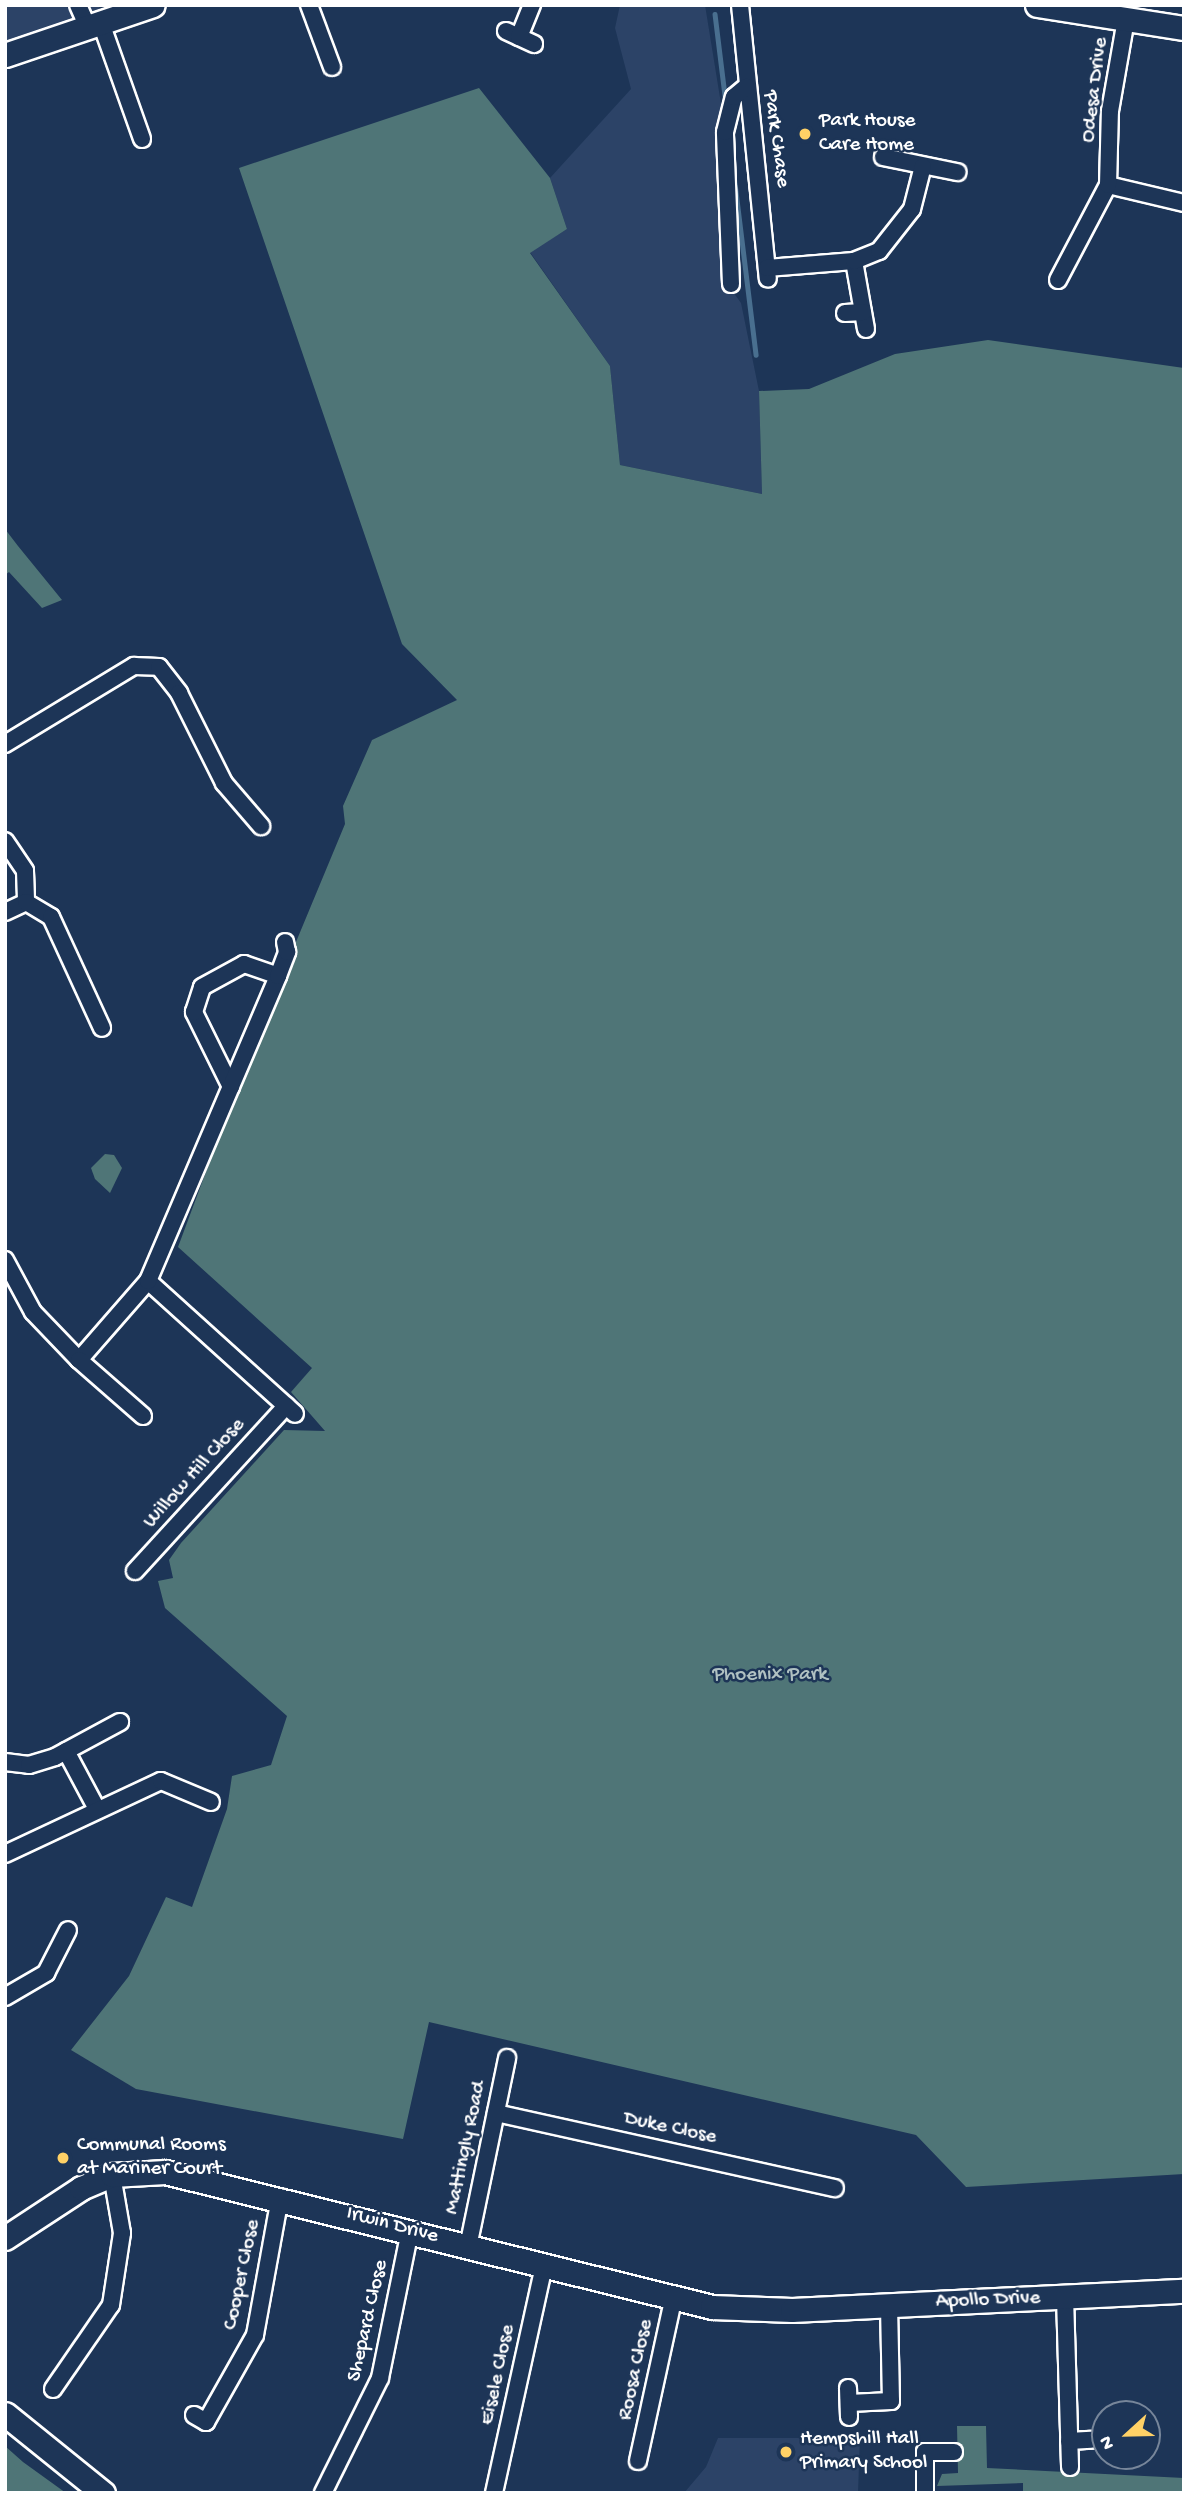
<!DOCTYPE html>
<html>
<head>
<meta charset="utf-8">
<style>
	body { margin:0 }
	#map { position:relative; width:1189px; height:2498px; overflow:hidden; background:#1d3557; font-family:"Gochi Hand",sans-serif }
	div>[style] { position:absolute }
	.built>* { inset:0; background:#2c4367 }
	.green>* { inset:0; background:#4f7577 }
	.stream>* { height:4.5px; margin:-2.25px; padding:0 2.25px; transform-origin:2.25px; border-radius:2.25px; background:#496f8f }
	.roads { filter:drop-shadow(2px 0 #fff) drop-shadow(-2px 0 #fff) drop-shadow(0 2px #fff) drop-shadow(0 -2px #fff) }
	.street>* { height:16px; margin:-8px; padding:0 8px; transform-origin:8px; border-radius:8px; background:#1d3557 }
	.secondary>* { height:23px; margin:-11.5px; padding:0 11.5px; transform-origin:11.5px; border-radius:11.5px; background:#1d3557 }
	.dots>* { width:19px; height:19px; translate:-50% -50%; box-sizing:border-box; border:4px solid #1d3557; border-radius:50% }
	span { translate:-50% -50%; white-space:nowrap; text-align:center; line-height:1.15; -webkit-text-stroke:5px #1d3557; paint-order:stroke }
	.street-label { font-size:21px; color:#fff }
	.poi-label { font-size:21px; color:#fff }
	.left { translate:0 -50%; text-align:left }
	.park-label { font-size:21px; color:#b0c1c2 }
	.frame { position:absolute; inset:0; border:7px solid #fff; pointer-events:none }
	.north { position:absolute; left:1091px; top:2400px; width:70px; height:70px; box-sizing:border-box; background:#1d3557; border:2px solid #77869a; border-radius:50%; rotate:248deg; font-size:19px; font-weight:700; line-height:28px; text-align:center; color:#fff }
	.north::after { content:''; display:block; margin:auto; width:24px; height:32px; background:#ffd166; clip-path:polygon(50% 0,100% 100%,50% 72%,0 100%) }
</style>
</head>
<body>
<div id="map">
	<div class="built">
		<div style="clip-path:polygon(5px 5px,98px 5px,100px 10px,5px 41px)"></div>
		<div style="clip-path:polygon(620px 5px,705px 5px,722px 110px,718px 208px,723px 278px,741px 303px,759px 391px,762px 494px,620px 465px,610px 366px,530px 252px,567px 229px,550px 178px,631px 89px,615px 28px)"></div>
		<div style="clip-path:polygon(718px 2438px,860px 2438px,858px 2493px,684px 2493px,706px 2467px)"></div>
	</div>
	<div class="green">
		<div style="clip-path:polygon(479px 88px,550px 178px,567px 229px,530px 253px,610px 366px,620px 465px,762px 494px,759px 391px,809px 389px,895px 354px,988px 340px,1184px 368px,1184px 2174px,966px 2187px,916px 2135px,429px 2022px,403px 2139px,136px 2089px,71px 2050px,129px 1976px,166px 1897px,192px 1907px,227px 1809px,232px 1776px,271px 1765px,287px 1716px,165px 1608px,158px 1581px,173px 1578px,169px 1560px,181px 1543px,284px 1430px,325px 1431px,291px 1392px,312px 1368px,178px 1247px,254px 1043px,345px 824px,343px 806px,372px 740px,457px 700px,402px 644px,239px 168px)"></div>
		<div style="clip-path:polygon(5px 529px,18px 546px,62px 600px,42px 608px,9px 572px,5px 575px)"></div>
		<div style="clip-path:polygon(105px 1154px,114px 1155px,122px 1168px,110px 1193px,95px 1179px,91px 1168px)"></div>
		<div style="clip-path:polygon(957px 2426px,986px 2426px,987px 2468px,1184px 2478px,1184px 2493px,1023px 2491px,1023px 2483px,937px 2486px,942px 2474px,958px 2473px)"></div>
		<div style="clip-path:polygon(5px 2446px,23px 2462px,66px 2493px,5px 2493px)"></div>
	</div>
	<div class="stream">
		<div style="left:715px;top:14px;width:91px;rotate:83deg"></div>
		<div style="left:734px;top:175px;width:181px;rotate:83deg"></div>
	</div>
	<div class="roads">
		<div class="street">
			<div style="left:78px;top:5px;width:24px;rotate:66deg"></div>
			<div style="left:309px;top:5px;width:66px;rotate:69.6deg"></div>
			<div style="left:740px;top:5px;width:275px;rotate:84.2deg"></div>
			<div style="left:101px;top:23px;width:123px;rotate:70.5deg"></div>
			<div style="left:506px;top:31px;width:31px;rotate:25deg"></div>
			<div style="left:519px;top:37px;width:35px;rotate:-68deg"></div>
			<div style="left:883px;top:157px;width:76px;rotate:11.5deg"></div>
			<div style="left:1108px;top:185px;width:78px;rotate:13.3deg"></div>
			<div style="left:854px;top:261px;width:69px;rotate:80deg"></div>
			<div style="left:767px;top:268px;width:87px;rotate:-4.6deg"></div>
			<div style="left:854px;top:261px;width:27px;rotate:-22deg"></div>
			<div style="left:879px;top:251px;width:53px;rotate:-51.8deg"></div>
			<div style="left:912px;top:209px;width:44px;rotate:-75.7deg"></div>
			<div style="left:1058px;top:280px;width:107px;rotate:-62.2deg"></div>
			<div style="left:1108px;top:185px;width:74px;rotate:-88.5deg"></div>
			<div style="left:1110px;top:111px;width:93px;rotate:-80.1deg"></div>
			<div style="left:731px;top:284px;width:152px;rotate:-92.3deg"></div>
			<div style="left:725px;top:132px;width:36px;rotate:-76deg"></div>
			<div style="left:734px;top:97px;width:16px;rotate:-40deg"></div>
			<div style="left:845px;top:313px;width:18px;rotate:-3deg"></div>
			<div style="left:5px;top:744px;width:151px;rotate:-31.2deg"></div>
			<div style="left:134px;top:666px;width:25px;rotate:2deg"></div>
			<div style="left:159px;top:667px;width:33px;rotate:52deg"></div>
			<div style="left:179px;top:693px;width:101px;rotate:63.4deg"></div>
			<div style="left:224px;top:783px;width:57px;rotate:49.3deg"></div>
			<div style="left:5px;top:841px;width:36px;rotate:56deg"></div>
			<div style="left:25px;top:871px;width:31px;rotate:88deg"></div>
			<div style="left:5px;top:912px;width:23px;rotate:-25deg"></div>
			<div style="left:26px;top:902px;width:29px;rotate:31deg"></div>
			<div style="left:51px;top:917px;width:122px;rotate:65.3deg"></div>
			<div style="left:231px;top:1087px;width:84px;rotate:-116.3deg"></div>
			<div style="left:194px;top:1012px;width:26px;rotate:-72deg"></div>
			<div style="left:202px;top:987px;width:48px;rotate:-28.7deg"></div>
			<div style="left:244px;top:964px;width:36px;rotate:19deg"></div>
			<div style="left:5px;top:1260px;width:59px;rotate:61.7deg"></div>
			<div style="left:33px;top:1312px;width:66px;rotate:46.2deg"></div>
			<div style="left:79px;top:1360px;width:105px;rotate:-48.9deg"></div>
			<div style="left:148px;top:1281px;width:198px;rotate:42.1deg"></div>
			<div style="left:148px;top:1281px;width:332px;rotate:-66.9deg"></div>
			<div style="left:278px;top:976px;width:26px;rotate:-69deg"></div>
			<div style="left:287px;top:952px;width:10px;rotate:-101deg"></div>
			<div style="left:79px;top:1360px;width:85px;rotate:41.2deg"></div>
			<div style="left:135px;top:1571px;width:224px;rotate:-47.5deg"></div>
			<div style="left:66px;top:1751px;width:66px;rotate:61.9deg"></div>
			<div style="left:5px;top:1762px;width:24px;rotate:7deg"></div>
			<div style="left:29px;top:1765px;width:27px;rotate:-17deg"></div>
			<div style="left:55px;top:1757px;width:74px;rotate:-28.3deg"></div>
			<div style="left:5px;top:1854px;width:172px;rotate:-25.1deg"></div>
			<div style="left:161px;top:1781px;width:54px;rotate:22.8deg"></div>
			<div style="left:5px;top:1997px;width:48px;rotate:-30.3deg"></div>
			<div style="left:46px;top:1973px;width:48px;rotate:-62.9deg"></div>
			<div style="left:496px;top:2113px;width:347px;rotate:12.5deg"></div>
			<div style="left:468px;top:2247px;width:193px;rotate:-78.3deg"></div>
			<div style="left:1065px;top:2297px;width:170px;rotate:88.3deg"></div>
			<div style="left:848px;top:2388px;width:29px;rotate:88deg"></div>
			<div style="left:53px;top:2389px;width:102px;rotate:-55.4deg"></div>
			<div style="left:111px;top:2305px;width:73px;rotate:-81.3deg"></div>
			<div style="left:122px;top:2233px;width:59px;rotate:-99.8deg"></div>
			<div style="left:849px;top:2403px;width:42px;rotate:-2.7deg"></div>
			<div style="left:891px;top:2401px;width:96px;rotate:-91.2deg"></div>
			<div style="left:194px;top:2415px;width:14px;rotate:30deg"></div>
			<div style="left:206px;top:2422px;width:100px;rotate:-60.6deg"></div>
			<div style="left:255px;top:2335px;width:140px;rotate:-79.7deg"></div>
			<div style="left:1069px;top:2441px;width:22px;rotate:-3deg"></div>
			<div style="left:638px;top:2461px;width:165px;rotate:-77.7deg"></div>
			<div style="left:323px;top:2493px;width:128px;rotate:-63.6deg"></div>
			<div style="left:380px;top:2378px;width:150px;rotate:-78.5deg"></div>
			<div style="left:494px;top:2493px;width:232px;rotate:-77.6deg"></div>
			<div style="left:925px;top:2493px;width:41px;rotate:-90deg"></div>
			<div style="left:925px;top:2452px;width:29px"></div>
		</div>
		<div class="secondary">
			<div style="left:1037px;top:5px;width:149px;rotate:8.9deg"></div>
			<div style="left:5px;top:55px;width:156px;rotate:-18.7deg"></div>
			<div style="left:5px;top:2238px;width:91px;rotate:-33.3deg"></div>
			<div style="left:81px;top:2188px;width:34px;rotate:-23deg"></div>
			<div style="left:112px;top:2175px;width:53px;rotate:-3.2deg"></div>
			<div style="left:165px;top:2172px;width:563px;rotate:13.86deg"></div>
			<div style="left:712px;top:2307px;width:80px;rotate:2.1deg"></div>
			<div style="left:792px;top:2310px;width:392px;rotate:-2.8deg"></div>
			<div style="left:5px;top:2414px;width:126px;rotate:38.9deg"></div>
		</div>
	</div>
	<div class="dots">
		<div style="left:805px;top:134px;background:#ffd166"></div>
		<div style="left:63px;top:2158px;background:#ffd166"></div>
		<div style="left:786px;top:2452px;background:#ffd166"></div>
	</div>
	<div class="street-label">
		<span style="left:1096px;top:90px;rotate:-83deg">Odesa Drive</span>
		<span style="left:775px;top:139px;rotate:82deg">Park Chase</span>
		<span style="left:195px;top:1474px;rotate:-48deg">Willow Hill Close</span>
		<span style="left:670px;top:2129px;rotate:12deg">Duke Close</span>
		<span style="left:467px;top:2148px;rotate:-78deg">Mattingly Road</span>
		<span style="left:392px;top:2226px;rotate:15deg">Irwin Drive</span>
		<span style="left:243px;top:2275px;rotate:-78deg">Cooper Close</span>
		<span style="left:988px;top:2301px;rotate:-2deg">Apollo Drive</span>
		<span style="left:369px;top:2321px;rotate:-77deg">Shepard Close</span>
		<span style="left:637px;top:2370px;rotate:-78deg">Roosa Close</span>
		<span style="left:499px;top:2375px;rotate:-78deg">Eisele Close</span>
	</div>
	<div class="poi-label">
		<span class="left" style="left:819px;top:134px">Park House<br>Care Home</span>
		<span class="left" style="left:77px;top:2158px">Communal Rooms<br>at Mariner Court</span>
		<span class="left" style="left:800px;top:2452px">Hempshill Hall<br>Primary School</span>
	</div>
	<div class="park-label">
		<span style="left:770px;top:1676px">Phoenix Park</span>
	</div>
	<div class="frame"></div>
	<div class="north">N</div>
</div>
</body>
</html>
